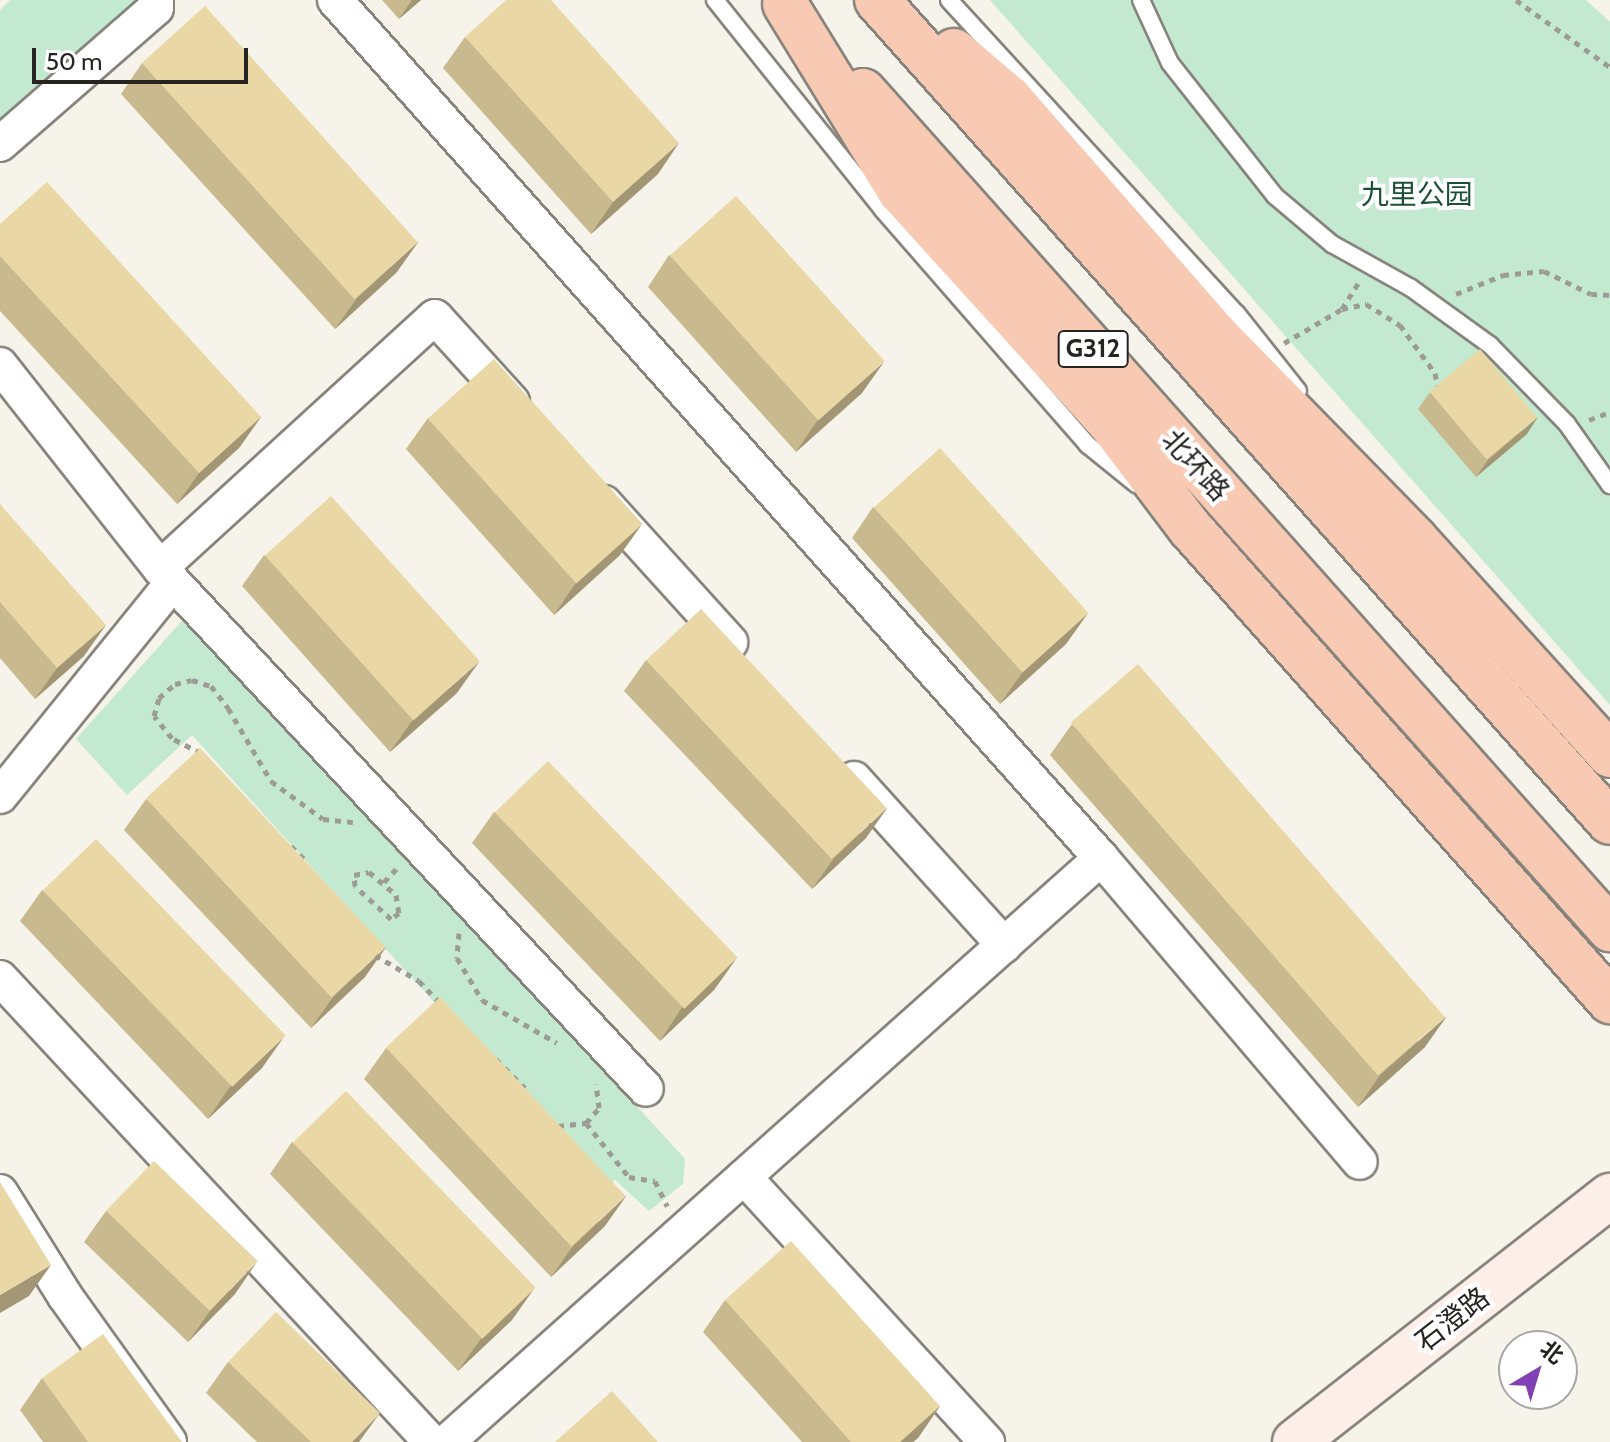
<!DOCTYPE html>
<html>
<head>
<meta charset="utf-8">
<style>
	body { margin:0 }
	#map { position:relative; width:1610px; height:1442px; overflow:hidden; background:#f6f3eb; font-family:Cabin,"Noto Sans SC",sans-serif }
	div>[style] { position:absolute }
	.green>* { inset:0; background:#c3ead0 }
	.path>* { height:5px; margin-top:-2.5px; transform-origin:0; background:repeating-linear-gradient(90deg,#9d9b95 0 6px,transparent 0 12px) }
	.roads { filter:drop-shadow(2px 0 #87847d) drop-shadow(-2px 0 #87847d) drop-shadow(0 2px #87847d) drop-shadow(0 -2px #87847d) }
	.lane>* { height:16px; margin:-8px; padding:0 8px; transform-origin:8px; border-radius:8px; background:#fff }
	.street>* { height:34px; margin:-17px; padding:0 17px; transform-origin:17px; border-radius:17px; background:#fff }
	.secondary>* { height:44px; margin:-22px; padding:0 22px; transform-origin:22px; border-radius:22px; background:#fdefe8 }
	.highway>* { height:44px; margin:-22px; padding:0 22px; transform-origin:22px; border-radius:22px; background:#f8cab3 }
	.wall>* { inset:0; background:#c8b98f }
	.shaded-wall>* { inset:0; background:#a39674 }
	.building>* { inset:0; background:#e9d7a6; transform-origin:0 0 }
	span { translate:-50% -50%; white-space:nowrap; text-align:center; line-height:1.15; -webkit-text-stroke:8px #fff; paint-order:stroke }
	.shield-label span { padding:2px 6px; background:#fff; border:2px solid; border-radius:6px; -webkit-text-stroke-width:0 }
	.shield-label { font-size:26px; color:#252421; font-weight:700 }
	.park-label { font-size:28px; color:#1a5133 }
	.street-label { font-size:28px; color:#252421 }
	.north { position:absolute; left:1498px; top:1330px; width:80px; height:80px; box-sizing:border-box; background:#fff; border:2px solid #a8a7a6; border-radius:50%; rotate:38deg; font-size:22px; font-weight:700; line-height:32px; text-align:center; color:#252421 }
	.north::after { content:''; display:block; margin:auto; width:28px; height:36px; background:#8140b4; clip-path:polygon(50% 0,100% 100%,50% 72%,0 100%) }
	.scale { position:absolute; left:32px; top:48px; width:216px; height:36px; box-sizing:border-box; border:4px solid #252421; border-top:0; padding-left:10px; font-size:24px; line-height:28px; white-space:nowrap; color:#252421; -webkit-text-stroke:6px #fff; paint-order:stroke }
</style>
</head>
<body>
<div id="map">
	<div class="green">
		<div style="clip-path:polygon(10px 0,137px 0,4px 122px,0 118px,0 10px)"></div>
		<div style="clip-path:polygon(990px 0,1586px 0,1610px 22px,1610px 705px)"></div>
		<div style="clip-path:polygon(188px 614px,685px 1159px,683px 1184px,649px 1211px,615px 1180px,605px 1191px,192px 735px,127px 795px,76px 739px)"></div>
	</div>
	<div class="path">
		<div style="left:1516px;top:0;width:115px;rotate:35.5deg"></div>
		<div style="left:1456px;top:294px;width:51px;rotate:-22deg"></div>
		<div style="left:1503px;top:275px;width:41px;rotate:-5.6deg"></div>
		<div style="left:1544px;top:271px;width:52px;rotate:26.1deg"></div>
		<div style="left:1591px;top:294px;width:19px;rotate:3deg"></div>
		<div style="left:1342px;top:309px;width:25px;rotate:-12deg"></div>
		<div style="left:1366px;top:304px;width:40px;rotate:32deg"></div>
		<div style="left:1400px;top:325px;width:59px;rotate:53.9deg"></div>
		<div style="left:1435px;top:373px;width:15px;rotate:79deg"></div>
		<div style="left:1284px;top:343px;width:67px;rotate:-30.4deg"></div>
		<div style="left:1342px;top:309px;width:31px;rotate:-58deg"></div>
		<div style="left:1589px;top:420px;width:22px;rotate:-21deg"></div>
		<div style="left:201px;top:753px;width:33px;rotate:-153deg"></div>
		<div style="left:172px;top:738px;width:28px;rotate:-129deg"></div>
		<div style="left:154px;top:716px;width:19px;rotate:-74deg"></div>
		<div style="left:159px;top:698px;width:21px;rotate:-41deg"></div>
		<div style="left:175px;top:684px;width:17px;rotate:-13deg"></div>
		<div style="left:192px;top:680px;width:20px;rotate:18deg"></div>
		<div style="left:211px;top:686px;width:28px;rotate:52deg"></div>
		<div style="left:228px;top:708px;width:85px;rotate:59.5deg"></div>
		<div style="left:271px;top:781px;width:64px;rotate:36.2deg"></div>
		<div style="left:323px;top:819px;width:30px;rotate:6deg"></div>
		<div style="left:291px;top:846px;width:21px;rotate:45deg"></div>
		<div style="left:369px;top:872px;width:35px;rotate:40deg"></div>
		<div style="left:396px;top:895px;width:18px;rotate:81deg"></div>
		<div style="left:399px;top:913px;width:10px;rotate:143deg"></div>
		<div style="left:391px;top:919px;width:49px;rotate:-137.5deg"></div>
		<div style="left:355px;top:886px;width:11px;rotate:-95deg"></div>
		<div style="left:354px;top:875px;width:15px;rotate:-11deg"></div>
		<div style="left:384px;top:882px;width:23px;rotate:-47deg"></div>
		<div style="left:459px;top:933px;width:25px;rotate:95deg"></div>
		<div style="left:457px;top:958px;width:49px;rotate:59.2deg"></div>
		<div style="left:482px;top:1000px;width:86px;rotate:29.8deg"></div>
		<div style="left:375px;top:955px;width:51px;rotate:30.6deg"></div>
		<div style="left:419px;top:981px;width:30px;rotate:46deg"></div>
		<div style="left:496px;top:1059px;width:41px;rotate:45deg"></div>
		<div style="left:586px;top:1123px;width:69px;rotate:51.5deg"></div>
		<div style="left:629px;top:1177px;width:26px;rotate:9deg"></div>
		<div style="left:655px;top:1181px;width:28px;rotate:64deg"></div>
		<div style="left:558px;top:1126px;width:28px;rotate:-6deg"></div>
		<div style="left:586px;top:1123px;width:20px;rotate:-49deg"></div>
		<div style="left:599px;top:1108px;width:24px;rotate:-97deg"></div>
	</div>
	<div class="roads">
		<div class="lane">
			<div style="left:715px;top:0;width:269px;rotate:51.3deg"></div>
			<div style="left:883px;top:210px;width:312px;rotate:48.9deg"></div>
			<div style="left:1088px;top:445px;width:62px;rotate:39.1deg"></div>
			<div style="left:949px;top:0;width:426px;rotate:47.5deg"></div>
			<div style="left:1237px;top:314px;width:98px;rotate:51.6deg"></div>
			<div style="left:1141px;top:0;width:69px;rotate:65.3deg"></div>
			<div style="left:1170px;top:63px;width:169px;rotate:51.7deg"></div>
			<div style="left:1275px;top:196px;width:75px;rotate:40.1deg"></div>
			<div style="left:1332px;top:244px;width:90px;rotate:29.1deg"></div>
			<div style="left:1411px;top:288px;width:97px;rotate:35.8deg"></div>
			<div style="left:1490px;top:345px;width:110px;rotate:45.7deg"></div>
			<div style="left:1567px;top:424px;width:75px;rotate:54.8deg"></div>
		</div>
		<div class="street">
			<div style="left:335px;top:0;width:1150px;rotate:48.24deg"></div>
			<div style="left:1101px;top:858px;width:399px;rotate:49.6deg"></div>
			<div style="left:0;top:144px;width:207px;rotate:-41.1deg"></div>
			<div style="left:156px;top:8px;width:8px;rotate:-90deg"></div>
			<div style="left:0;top:365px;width:258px;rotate:51.8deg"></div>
			<div style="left:160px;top:568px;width:712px;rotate:46.99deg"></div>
			<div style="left:604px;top:503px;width:188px;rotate:47.8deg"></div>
			<div style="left:160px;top:568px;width:372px;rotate:-42.4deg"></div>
			<div style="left:435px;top:317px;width:115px;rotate:47.8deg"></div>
			<div style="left:854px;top:779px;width:224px;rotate:47.9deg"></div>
			<div style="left:0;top:796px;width:275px;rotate:-51deg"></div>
			<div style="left:0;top:978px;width:633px;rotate:47.11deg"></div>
			<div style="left:744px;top:1177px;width:360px;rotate:47.5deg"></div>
			<div style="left:0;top:1192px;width:123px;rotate:58deg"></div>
			<div style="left:65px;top:1296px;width:179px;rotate:54.5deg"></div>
			<div style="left:447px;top:1442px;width:877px;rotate:-41.76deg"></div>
		</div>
		<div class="secondary">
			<div style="left:1295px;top:1442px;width:400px;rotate:-38deg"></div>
		</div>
		<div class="highway">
			<div style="left:877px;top:0;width:1101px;rotate:48.28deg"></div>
			<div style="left:785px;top:4px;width:220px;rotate:58.4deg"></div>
			<div style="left:900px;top:191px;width:317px;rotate:47.8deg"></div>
			<div style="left:1113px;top:426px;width:128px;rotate:53deg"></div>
			<div style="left:1190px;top:528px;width:633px;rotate:48.4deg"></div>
			<div style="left:954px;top:51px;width:74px;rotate:40.6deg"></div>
			<div style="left:1010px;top:99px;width:313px;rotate:48.9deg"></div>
			<div style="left:1216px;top:335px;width:285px;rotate:45.7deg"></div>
			<div style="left:1415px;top:539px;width:291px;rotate:47.9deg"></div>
			<div style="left:863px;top:91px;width:1123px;rotate:48.29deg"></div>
		</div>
	</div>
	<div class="wall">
		<div style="clip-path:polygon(382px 0,421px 0,399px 19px)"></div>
		<div style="clip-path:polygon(465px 37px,658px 174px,591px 234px,443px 68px)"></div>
		<div style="clip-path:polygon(142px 63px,397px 272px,335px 329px,121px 94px)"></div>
		<div style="clip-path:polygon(0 224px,261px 417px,239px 448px,177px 504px,0 311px)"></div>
		<div style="clip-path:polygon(669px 255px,862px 393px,796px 452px,648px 287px)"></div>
		<div style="clip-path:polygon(1430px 392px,1527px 434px,1476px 477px,1418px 409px)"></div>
		<div style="clip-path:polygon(428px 418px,642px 524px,620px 555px,554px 615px,406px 449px)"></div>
		<div style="clip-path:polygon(0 504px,84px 656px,35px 699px,0 658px)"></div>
		<div style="clip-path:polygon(873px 507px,1088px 613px,1066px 644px,1000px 704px,852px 538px)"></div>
		<div style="clip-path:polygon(264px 555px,457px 693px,390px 752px,242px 586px)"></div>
		<div style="clip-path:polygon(646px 660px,866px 838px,812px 889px,624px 691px)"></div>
		<div style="clip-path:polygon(1072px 724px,1425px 1047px,1358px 1107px,1050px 755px)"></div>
		<div style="clip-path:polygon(146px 799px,365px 977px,311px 1028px,124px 830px)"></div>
		<div style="clip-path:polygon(494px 812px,736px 959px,714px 990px,660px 1041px,472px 843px)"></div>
		<div style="clip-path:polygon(42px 890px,262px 1068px,208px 1119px,20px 921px)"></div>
		<div style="clip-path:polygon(386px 1048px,605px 1226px,551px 1277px,364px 1079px)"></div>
		<div style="clip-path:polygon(292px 1142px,512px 1320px,458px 1371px,270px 1174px)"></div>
		<div style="clip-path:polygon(106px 1211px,235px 1294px,188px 1342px,84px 1242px)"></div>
		<div style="clip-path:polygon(725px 1300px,940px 1406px,918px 1438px,913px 1442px,802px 1442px,703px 1332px)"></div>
		<div style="clip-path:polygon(228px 1362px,359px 1442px,257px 1442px,206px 1393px)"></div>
		<div style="clip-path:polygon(42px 1378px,182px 1442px,43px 1442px,20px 1410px)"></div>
	</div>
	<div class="shaded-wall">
		<div style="clip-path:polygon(412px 0,421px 0,399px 19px)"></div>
		<div style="clip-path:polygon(679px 143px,658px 174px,591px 234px,613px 202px)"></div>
		<div style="clip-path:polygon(419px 241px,397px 272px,335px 329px,357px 298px)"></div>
		<div style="clip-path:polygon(884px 362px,862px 393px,796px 452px,817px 421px)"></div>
		<div style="clip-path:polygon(261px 417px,239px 448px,177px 504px,199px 473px)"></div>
		<div style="clip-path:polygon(1538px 417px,1527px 434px,1476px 477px,1488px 460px)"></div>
		<div style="clip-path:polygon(642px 524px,620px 555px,554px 615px,575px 584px)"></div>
		<div style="clip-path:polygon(1088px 613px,1066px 644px,1000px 704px,1022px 673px)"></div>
		<div style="clip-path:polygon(106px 625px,84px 656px,35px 699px,57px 668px)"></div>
		<div style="clip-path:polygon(479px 662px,457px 693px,390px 752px,412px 721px)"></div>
		<div style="clip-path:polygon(888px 807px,866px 838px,812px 889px,834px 858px)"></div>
		<div style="clip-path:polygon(387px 946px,365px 977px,311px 1028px,333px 997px)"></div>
		<div style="clip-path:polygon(736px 959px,714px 990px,660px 1041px,681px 1009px)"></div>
		<div style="clip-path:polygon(1447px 1016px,1425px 1047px,1358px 1107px,1380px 1075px)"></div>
		<div style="clip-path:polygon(284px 1037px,262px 1068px,208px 1119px,229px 1088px)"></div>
		<div style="clip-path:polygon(627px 1195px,605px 1226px,551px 1277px,573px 1246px)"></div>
		<div style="clip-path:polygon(257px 1262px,235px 1294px,188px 1342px,210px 1311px)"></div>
		<div style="clip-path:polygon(51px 1265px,29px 1296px,0 1313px,0 1295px)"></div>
		<div style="clip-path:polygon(534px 1289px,512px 1320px,458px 1371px,480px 1340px)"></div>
		<div style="clip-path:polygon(940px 1406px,918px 1438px,913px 1442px,900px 1442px)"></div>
		<div style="clip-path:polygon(380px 1413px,359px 1442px,352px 1442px)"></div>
	</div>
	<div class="building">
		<div style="clip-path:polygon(506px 0,551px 0,679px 143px,613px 202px,465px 37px)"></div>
		<div style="left:205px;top:6px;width:318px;height:85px;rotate:48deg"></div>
		<div style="clip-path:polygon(47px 182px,261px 417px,199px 473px,0 256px,0 224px)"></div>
		<div style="left:736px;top:196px;width:222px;height:89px;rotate:48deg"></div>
		<div style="left:1480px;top:349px;width:89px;height:66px;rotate:50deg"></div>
		<div style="left:494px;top:359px;width:222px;height:89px;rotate:48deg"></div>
		<div style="left:940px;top:448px;width:222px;height:89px;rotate:48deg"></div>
		<div style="left:331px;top:496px;width:222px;height:89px;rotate:48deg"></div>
		<div style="clip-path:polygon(0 504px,106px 625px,57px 668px,0 602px)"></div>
		<div style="left:701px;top:609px;width:272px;height:75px;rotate:47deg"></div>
		<div style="left:1138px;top:664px;width:468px;height:89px;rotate:49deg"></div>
		<div style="left:200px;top:748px;width:272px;height:74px;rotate:47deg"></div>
		<div style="left:548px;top:761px;width:273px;height:74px;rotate:46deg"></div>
		<div style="left:96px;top:839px;width:273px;height:74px;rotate:46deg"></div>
		<div style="left:440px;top:997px;width:272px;height:74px;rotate:47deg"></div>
		<div style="left:346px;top:1091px;width:273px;height:74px;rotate:46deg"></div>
		<div style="left:154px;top:1161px;width:144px;height:69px;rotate:44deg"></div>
		<div style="clip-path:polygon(0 1182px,51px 1265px,0 1295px)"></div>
		<div style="clip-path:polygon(791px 1241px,940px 1406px,900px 1442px,851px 1442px,725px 1300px)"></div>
		<div style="clip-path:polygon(276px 1312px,380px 1413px,352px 1442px,311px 1442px,228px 1362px)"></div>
		<div style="clip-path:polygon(103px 1334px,182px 1442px,88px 1442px,42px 1378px)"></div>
		<div style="clip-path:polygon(612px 1391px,658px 1442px,555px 1442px)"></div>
	</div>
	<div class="shield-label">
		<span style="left:1093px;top:349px">G312</span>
	</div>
	<div class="park-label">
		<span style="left:1417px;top:194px">九里公园</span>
	</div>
	<div class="street-label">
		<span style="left:1196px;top:465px;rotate:48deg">北环路</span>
		<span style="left:1452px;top:1319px;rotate:-38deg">石澄路</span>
	</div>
	<div class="north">北</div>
	<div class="scale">50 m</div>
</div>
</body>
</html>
